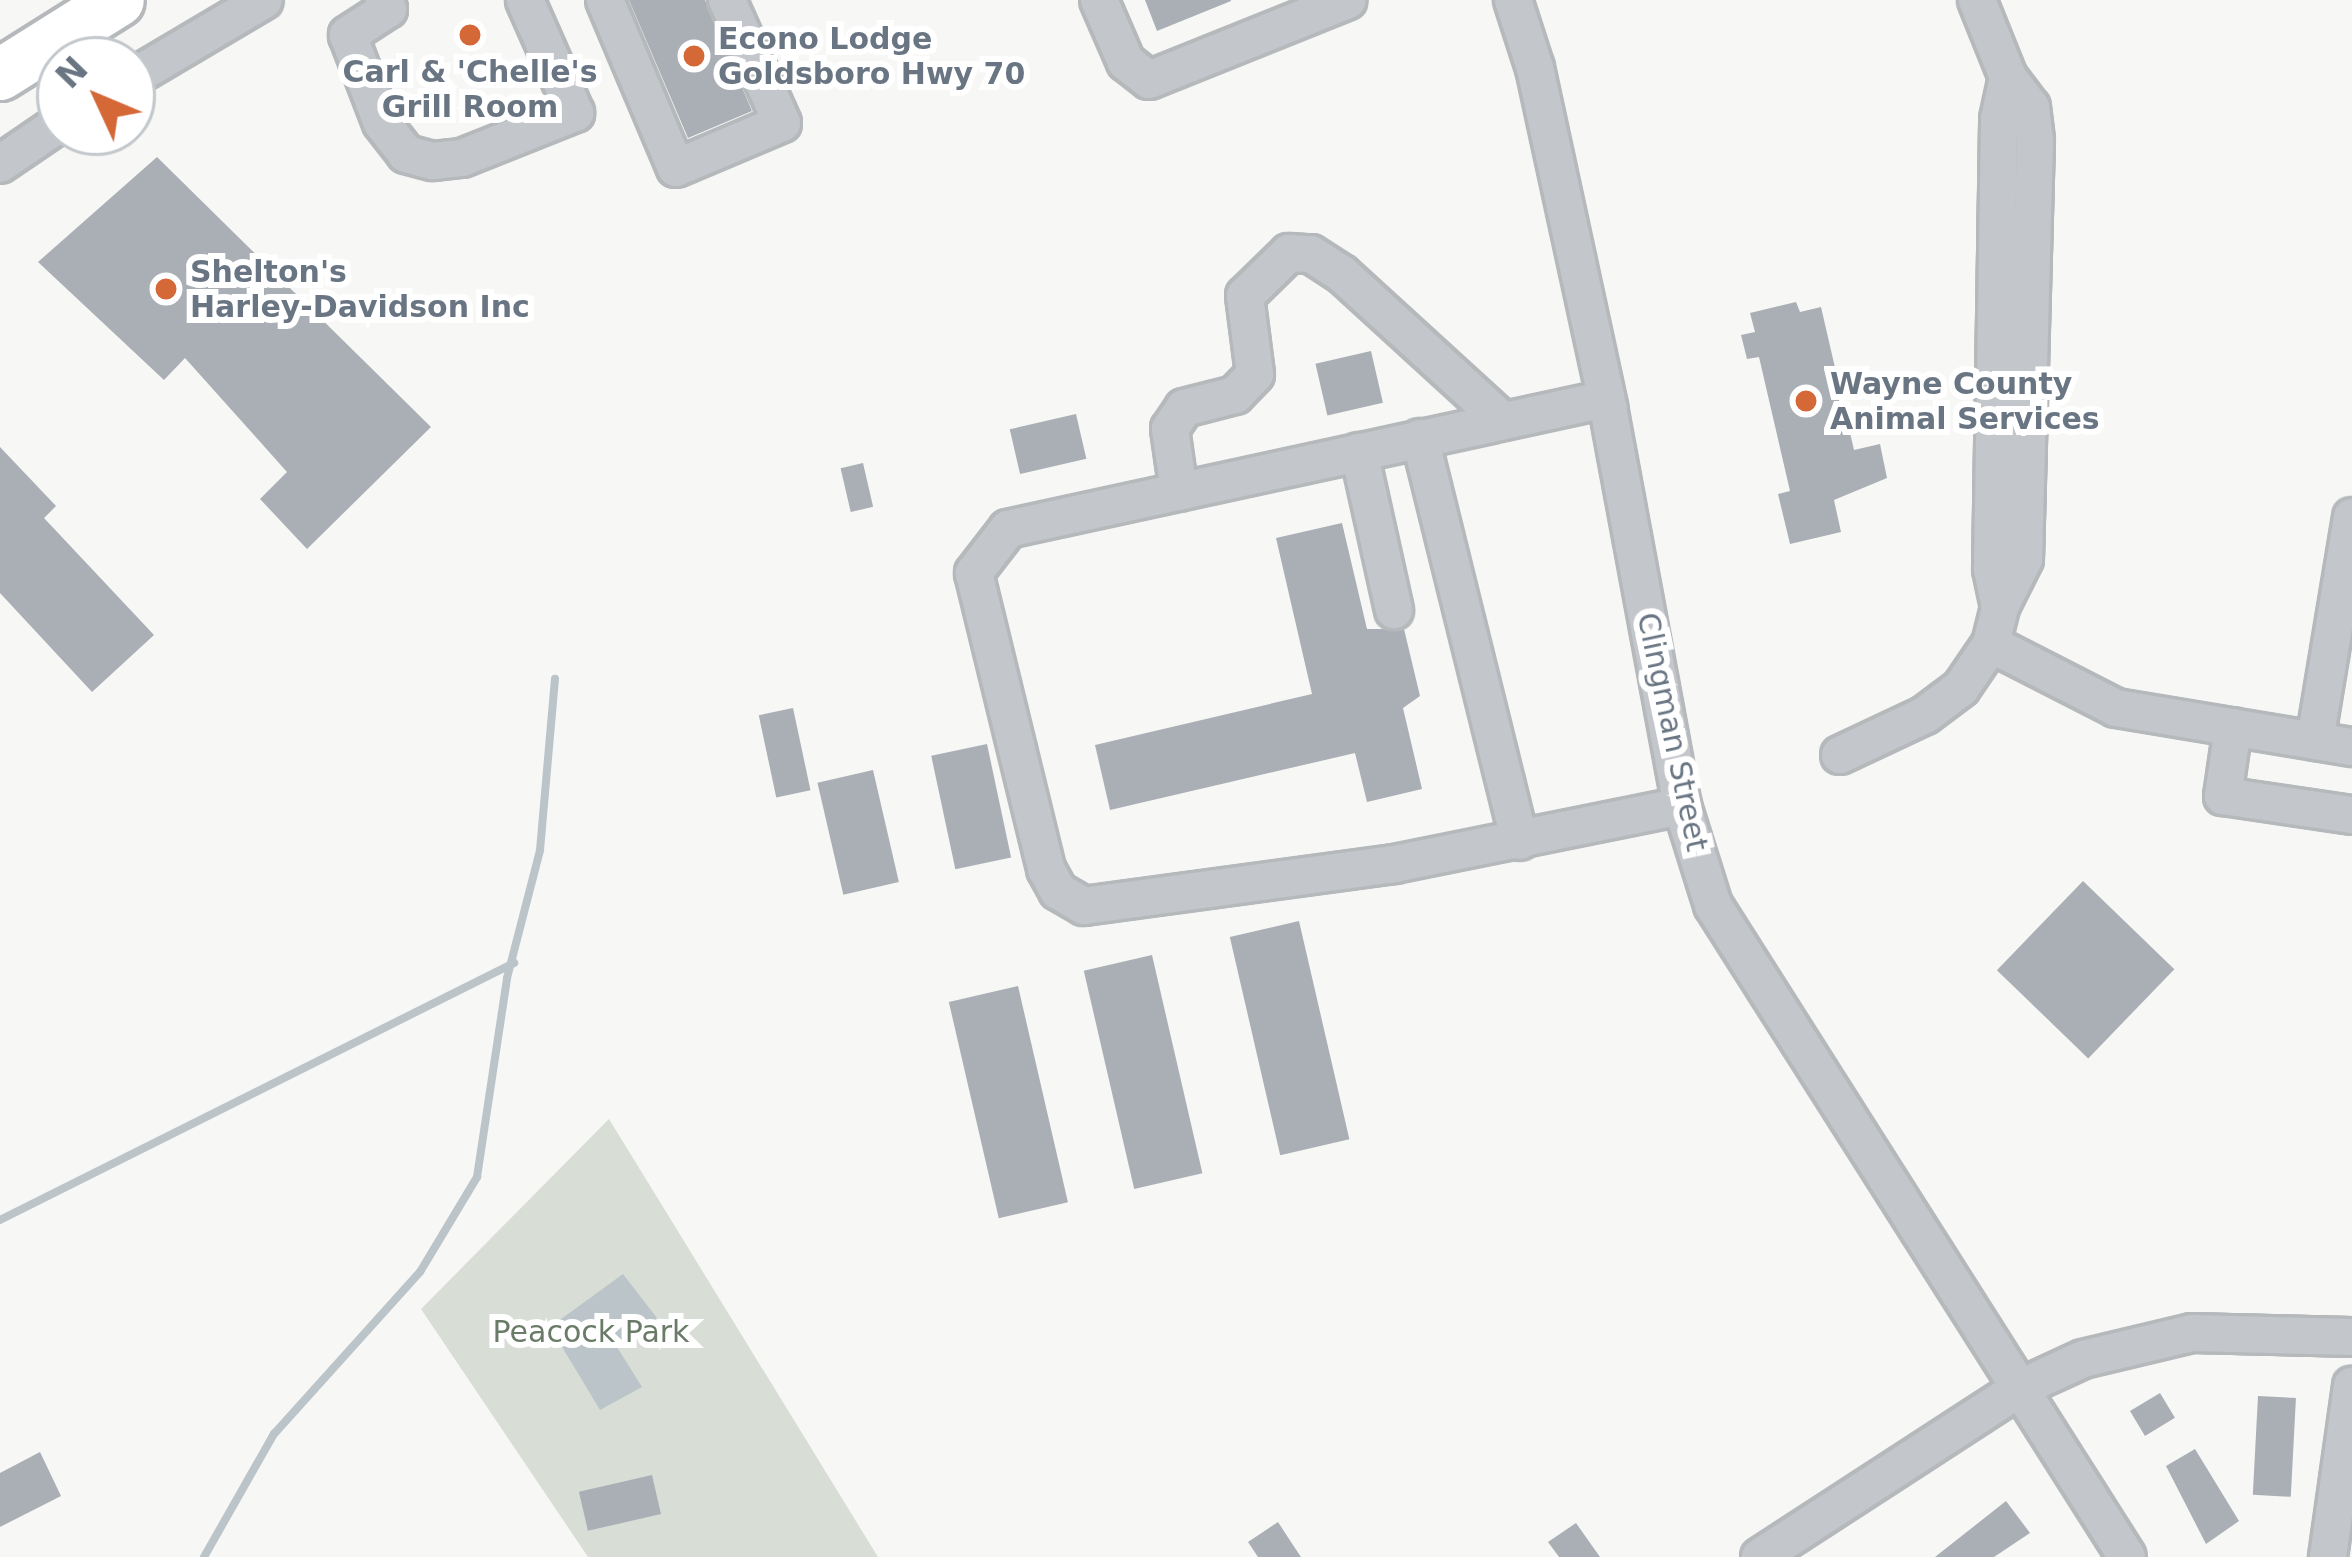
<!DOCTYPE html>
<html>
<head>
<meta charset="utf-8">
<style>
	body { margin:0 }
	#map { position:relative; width:2352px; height:1557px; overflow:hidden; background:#f7f7f5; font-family:"DejaVu Sans",sans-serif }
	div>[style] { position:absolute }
	.green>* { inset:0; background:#d8ded6 }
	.water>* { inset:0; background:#bbc4c9 }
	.stream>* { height:8px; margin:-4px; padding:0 4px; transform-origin:4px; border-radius:4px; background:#bbc4c9 }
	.building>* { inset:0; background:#a9afb5; transform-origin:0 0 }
	.roads { filter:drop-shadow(3px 0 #b6b9bc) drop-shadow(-3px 0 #b6b9bc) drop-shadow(0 3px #b6b9bc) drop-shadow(0 -3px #b6b9bc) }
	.minor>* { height:36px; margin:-18px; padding:0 18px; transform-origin:18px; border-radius:18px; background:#c3c6ca }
	.highway>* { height:51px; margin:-25.5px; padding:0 25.5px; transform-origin:25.5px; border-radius:25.5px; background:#fff }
	.dots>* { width:33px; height:33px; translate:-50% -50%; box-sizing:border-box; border:6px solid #fff; border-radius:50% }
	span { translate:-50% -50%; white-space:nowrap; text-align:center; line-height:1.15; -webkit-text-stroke:12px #fff; paint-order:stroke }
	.poi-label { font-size:30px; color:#697583; font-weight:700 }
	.left { translate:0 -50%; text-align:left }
	.street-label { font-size:30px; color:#697583 }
	.park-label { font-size:30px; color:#6a7b67 }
	.north { position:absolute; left:36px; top:36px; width:120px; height:120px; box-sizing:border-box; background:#fff; border:3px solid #c3c8cd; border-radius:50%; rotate:314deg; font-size:33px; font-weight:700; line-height:48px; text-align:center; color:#697583 }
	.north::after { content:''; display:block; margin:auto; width:42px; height:54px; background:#d46837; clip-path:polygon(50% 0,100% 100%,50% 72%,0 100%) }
</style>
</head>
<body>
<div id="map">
	<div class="green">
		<div style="clip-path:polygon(609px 1119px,878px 1557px,588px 1557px,421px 1309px)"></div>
	</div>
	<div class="water">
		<div style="clip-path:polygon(623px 1274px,657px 1318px,617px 1347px,642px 1387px,600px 1410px,550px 1327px)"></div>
	</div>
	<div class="stream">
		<div style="left:0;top:1220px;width:575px;rotate:-26.57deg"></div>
		<div style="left:204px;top:1557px;width:142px;rotate:-60.4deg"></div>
		<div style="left:274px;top:1434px;width:218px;rotate:-48deg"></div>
		<div style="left:420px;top:1272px;width:111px;rotate:-59deg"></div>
		<div style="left:477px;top:1177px;width:201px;rotate:-81.4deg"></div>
		<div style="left:507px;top:978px;width:132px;rotate:-75.5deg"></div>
		<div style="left:540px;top:850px;width:172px;rotate:-85deg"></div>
	</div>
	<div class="building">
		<div style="clip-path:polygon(629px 0,705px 0,752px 111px,688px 138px)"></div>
		<div style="clip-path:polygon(1145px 0,1231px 0,1231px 1px,1157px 31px)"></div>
		<div style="clip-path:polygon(157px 157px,431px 427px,307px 549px,260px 499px,287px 472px,185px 358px,164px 380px,38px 262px)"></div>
		<div style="clip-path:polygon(1796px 302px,1800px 312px,1821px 307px,1854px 450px,1880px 444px,1887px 478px,1834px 500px,1841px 532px,1790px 544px,1778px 494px,1790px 491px,1759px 357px,1747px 359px,1741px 335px,1755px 332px,1750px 313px)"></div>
		<div style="left:1371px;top:351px;width:53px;height:57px;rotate:77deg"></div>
		<div style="left:1076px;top:414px;width:46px;height:68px;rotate:77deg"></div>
		<div style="clip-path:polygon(0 447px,56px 506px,44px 518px,154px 635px,92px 692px,0 593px)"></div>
		<div style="left:863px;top:463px;width:45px;height:23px;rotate:77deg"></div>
		<div style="clip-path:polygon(1342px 523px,1367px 629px,1404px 629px,1420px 696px,1403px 708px,1422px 789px,1367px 802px,1355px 753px,1110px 810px,1095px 745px,1312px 694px,1276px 538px)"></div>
		<div style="left:793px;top:708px;width:84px;height:35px;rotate:78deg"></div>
		<div style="left:987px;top:744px;width:116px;height:57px;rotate:78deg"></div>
		<div style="left:873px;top:770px;width:115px;height:57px;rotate:77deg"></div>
		<div style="left:2083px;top:881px;width:127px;height:124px;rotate:44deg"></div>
		<div style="left:1299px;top:921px;width:224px;height:71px;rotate:77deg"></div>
		<div style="left:1152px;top:955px;width:224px;height:70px;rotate:77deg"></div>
		<div style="left:1018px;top:986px;width:222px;height:71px;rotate:77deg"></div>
		<div style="left:2160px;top:1393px;width:29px;height:35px;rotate:59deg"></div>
		<div style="left:2258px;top:1396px;width:38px;height:99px;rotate:3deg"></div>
		<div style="clip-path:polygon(2195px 1449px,2239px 1521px,2206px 1544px,2166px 1466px)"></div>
		<div style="clip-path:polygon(40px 1452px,61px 1496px,0 1527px,0 1473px)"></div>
		<div style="left:652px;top:1475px;width:40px;height:75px;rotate:77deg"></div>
		<div style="clip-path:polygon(2006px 1501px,2030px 1533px,1994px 1557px,1935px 1557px)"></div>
		<div style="clip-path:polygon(1278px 1522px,1291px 1542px,1301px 1557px,1258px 1557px,1248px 1542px)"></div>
		<div style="clip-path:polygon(1576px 1523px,1600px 1557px,1559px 1557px,1548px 1542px)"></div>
	</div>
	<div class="roads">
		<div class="minor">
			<div style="left:384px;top:0;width:10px;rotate:66deg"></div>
			<div style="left:388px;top:9px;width:48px;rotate:147deg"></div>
			<div style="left:348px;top:35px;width:94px;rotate:68.9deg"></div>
			<div style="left:382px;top:123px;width:39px;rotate:52deg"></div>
			<div style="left:406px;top:154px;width:28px;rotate:15deg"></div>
			<div style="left:433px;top:161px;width:29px;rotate:-6deg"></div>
			<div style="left:462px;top:158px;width:122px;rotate:-21.7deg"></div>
			<div style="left:575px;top:113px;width:124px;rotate:-113.9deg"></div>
			<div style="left:605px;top:0;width:182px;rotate:67.1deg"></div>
			<div style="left:676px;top:168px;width:115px;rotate:-23deg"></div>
			<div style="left:782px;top:123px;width:135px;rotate:-114.1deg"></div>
			<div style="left:1099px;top:0;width:68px;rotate:66.5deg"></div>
			<div style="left:1126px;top:62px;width:29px;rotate:38deg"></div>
			<div style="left:1149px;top:80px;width:214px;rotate:-21.9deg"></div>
			<div style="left:1513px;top:0;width:71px;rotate:72.1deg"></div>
			<div style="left:1535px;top:68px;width:347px;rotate:77.8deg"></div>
			<div style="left:1608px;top:407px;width:406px;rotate:79.5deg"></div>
			<div style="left:1682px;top:806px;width:104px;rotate:72.6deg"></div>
			<div style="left:1713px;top:905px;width:772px;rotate:57.59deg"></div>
			<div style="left:1977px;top:0;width:83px;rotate:68.1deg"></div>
			<div style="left:132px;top:78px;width:153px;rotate:-30.6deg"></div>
			<div style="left:0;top:164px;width:73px;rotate:-34.3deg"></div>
			<div style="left:1606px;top:399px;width:612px;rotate:167.74deg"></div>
			<div style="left:1008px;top:529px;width:56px;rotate:127.7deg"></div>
			<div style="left:974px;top:573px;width:305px;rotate:76.3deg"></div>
			<div style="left:1046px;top:869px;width:25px;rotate:61deg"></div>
			<div style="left:1058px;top:891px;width:30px;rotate:30deg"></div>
			<div style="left:1084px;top:906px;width:313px;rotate:-7.7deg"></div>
			<div style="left:1394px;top:864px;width:294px;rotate:-11.4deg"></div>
			<div style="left:1420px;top:438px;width:415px;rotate:76.1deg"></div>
			<div style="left:1359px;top:452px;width:162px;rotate:77.5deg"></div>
			<div style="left:1179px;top:492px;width:64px;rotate:-98.1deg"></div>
			<div style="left:1170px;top:429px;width:25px;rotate:-56deg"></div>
			<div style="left:1184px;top:408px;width:53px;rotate:-14.3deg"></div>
			<div style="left:1235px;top:395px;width:29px;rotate:-46deg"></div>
			<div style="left:1255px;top:374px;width:79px;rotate:-97.3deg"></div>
			<div style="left:1245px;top:296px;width:62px;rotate:-44.3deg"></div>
			<div style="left:1289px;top:253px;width:22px;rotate:3deg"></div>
			<div style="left:1311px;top:254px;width:37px;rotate:33deg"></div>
			<div style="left:1342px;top:274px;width:218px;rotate:42.4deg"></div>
			<div style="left:1991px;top:644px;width:38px;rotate:-76deg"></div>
			<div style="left:2000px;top:607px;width:39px;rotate:-102deg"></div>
			<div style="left:1992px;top:569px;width:450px;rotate:-89.1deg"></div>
			<div style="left:1999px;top:119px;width:43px;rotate:-77.9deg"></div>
			<div style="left:2008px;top:77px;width:38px;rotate:53deg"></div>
			<div style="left:2031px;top:107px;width:34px;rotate:83deg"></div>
			<div style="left:2035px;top:141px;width:418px;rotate:91.5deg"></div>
			<div style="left:2024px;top:559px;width:54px;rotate:116.6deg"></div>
			<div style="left:2233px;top:727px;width:70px;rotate:98.2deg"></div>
			<div style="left:2223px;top:796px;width:130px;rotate:8.4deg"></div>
			<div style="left:2315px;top:741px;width:227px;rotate:-80.6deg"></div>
			<div style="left:1840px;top:755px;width:94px;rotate:-25.2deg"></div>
			<div style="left:1925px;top:715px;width:45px;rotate:-36.9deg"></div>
			<div style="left:1961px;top:688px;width:53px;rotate:-55.7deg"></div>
			<div style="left:1991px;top:644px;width:140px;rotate:27.1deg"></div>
			<div style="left:2116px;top:708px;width:239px;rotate:9.4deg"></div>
			<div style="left:1760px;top:1557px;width:310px;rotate:-33deg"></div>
			<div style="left:2020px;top:1388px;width:69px;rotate:-24.7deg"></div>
			<div style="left:2083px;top:1359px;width:112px;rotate:-13.4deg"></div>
			<div style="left:2192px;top:1333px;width:160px;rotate:1.4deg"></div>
			<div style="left:2328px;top:1557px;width:173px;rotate:-82deg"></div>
		</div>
		<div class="highway">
			<div style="left:0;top:74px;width:139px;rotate:-32.1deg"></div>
		</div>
	</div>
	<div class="dots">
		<div style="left:470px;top:35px;background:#d46837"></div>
		<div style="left:694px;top:56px;background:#d46837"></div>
		<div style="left:166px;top:289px;background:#d46837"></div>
		<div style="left:1806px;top:401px;background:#d46837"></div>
	</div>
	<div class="poi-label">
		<span class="left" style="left:718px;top:56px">Econo Lodge<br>Goldsboro Hwy 70</span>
		<span style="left:470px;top:89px">Carl &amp; 'Chelle's<br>Grill Room</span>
		<span class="left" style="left:190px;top:289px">Shelton's<br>Harley-Davidson Inc</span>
		<span class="left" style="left:1830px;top:401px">Wayne County<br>Animal Services</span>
	</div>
	<div class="street-label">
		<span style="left:1672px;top:732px;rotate:78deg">Clingman Street</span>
	</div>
	<div class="park-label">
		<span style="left:591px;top:1332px">Peacock Park</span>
	</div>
	<div class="north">N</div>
</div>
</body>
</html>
